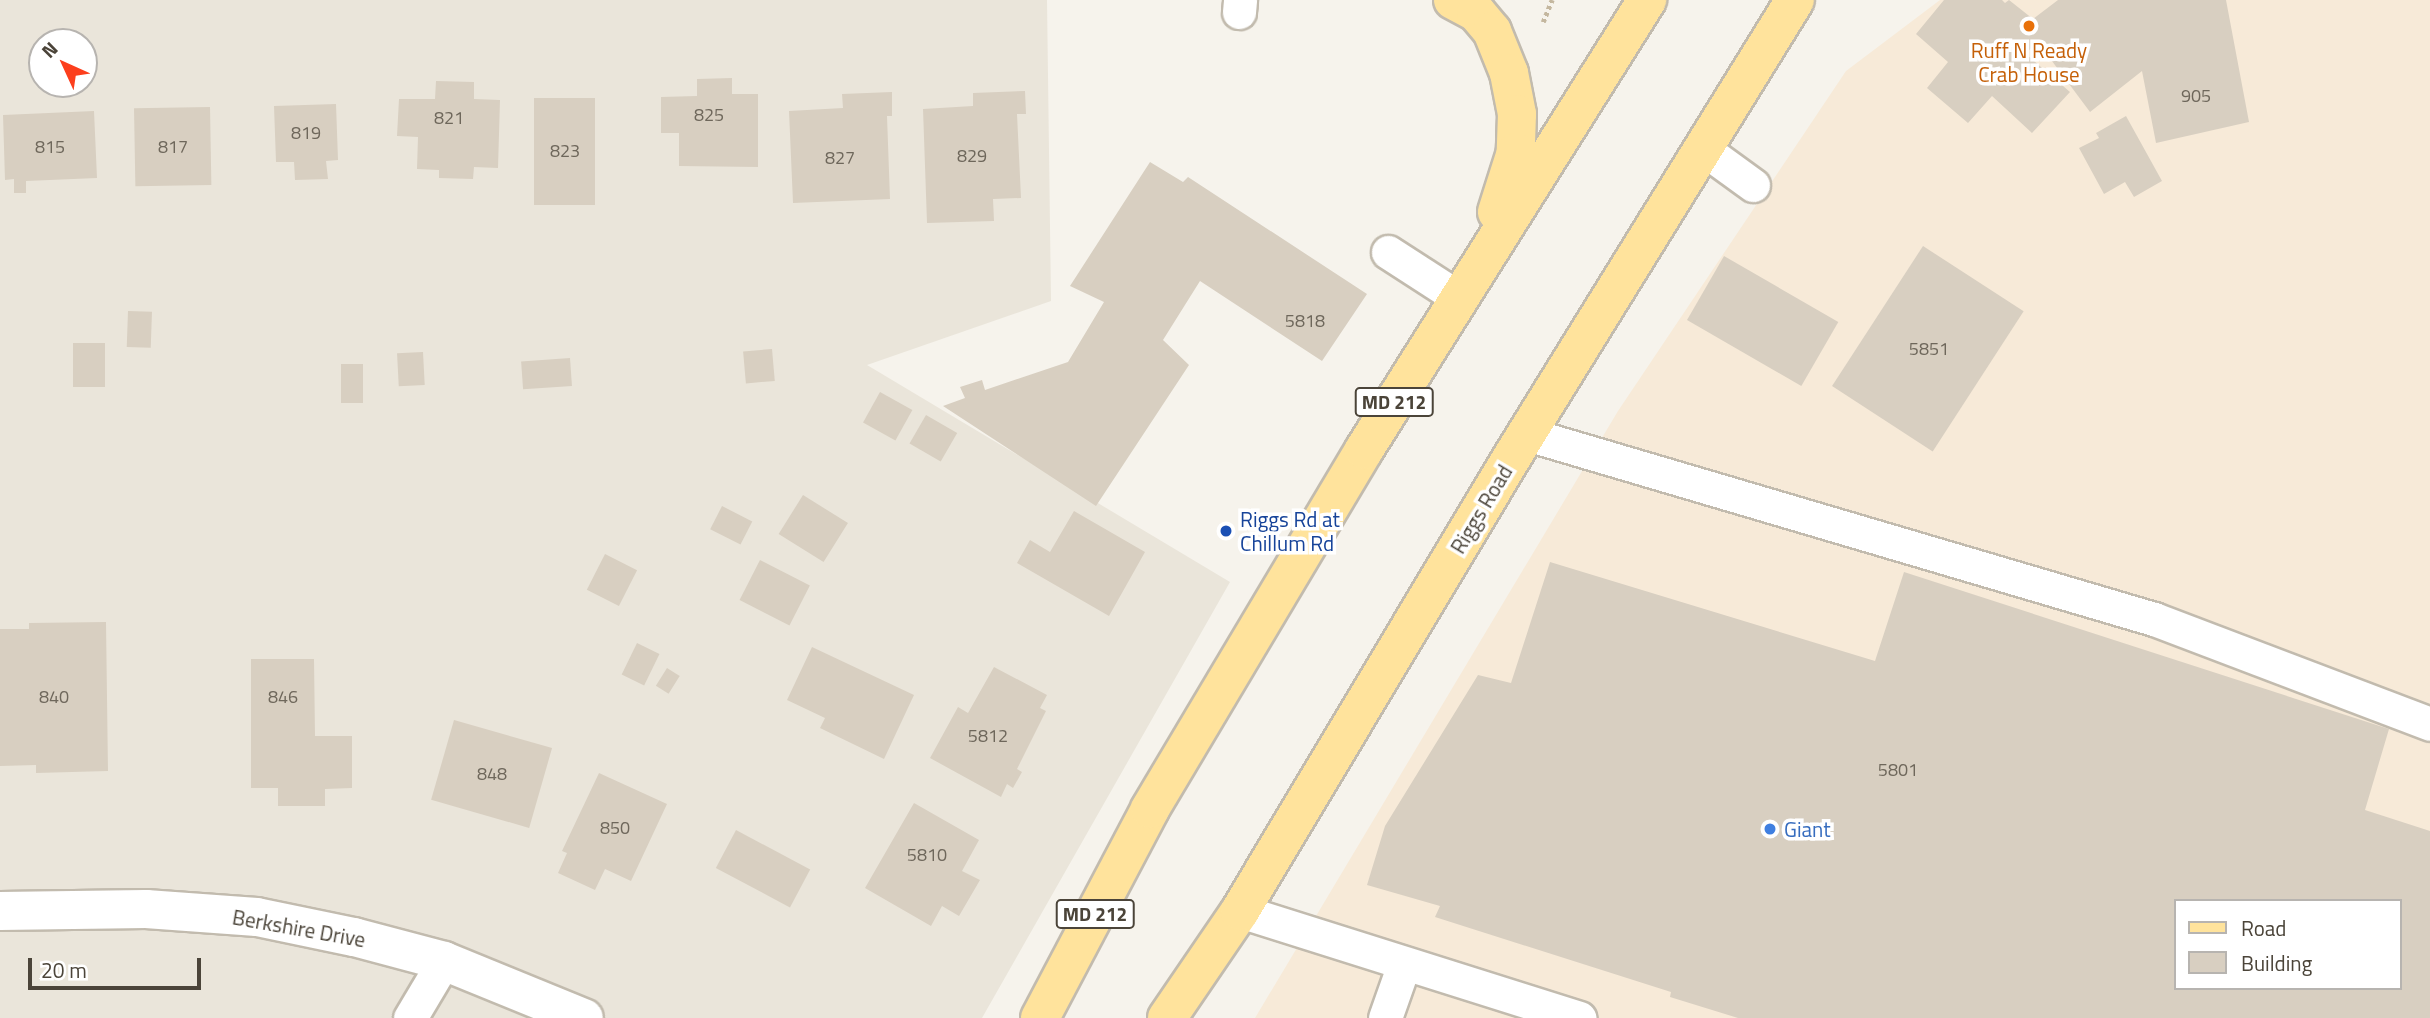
<!DOCTYPE html>
<html>
<head>
<meta charset="utf-8">
<style>
	body { margin:0 }
	#map { position:relative; width:2430px; height:1018px; overflow:hidden; background:#f6f3ec; font-family:"Titillium Web",sans-serif }
	div>[style] { position:absolute }
	.residential>* { inset:0; background:#eae5da }
	.commercial>* { inset:0; background:#f7ead8 }
	.building>* { inset:0; background:#d8cfc1; transform-origin:0 0 }
	.path>* { height:4.5px; margin-top:-2.25px; transform-origin:0; background:repeating-linear-gradient(90deg,#c4b79f 0 3.5px,transparent 0 7px) }
	.roads { filter:drop-shadow(2px 0 #c2bbae) drop-shadow(-2px 0 #c2bbae) drop-shadow(0 2px #c2bbae) drop-shadow(0 -2px #c2bbae) }
	.service>* { height:33px; margin:-16.5px; padding:0 16.5px; transform-origin:16.5px; border-radius:16.5px; background:#fff }
	.minor>* { height:38px; margin:-19px; padding:0 19px; transform-origin:19px; border-radius:19px; background:#fff }
	.primary>* { height:38px; margin:-19px; padding:0 19px; transform-origin:19px; border-radius:19px; background:#ffe39c }
	.dots>* { width:19px; height:19px; translate:-50% -50%; box-sizing:border-box; border:4px solid #fff; border-radius:50% }
	span { translate:-50% -50%; white-space:nowrap; text-align:center; line-height:1.15; -webkit-text-stroke:7px #fff; paint-order:stroke }
	.number-label { font-size:18px; color:#6e675b }
	.number-label span { -webkit-text-stroke-width:0 }
	.shield-label span { padding:2px 5px; background:#fff; border:2px solid; border-radius:5px; -webkit-text-stroke-width:0 }
	.shield-label { font-size:19px; color:#4b4439; font-weight:700 }
	.food-label { font-size:21px; color:#c56008 }
	.street-label { font-size:21px; color:#4b4439 }
	.transit-label { font-size:21px; color:#164399 }
	.left { translate:0 -50%; text-align:left }
	.shop-label { font-size:21px; color:#366cbe }
	.legend { position:absolute; left:2174px; top:899px; width:228px; height:91px; box-sizing:border-box; background:#fff; border:2px solid #b7b4b0; margin:0; padding:9px 12px; list-style:none; font-size:21px; color:#4b4439 }
	.legend li { display:flex; align-items:center; gap:14px; height:35px }
	.legend b { width:35px; border:2px solid #b7b4b0 }
	.north { position:absolute; left:28px; top:28px; width:70px; height:70px; box-sizing:border-box; background:#fff; border:2px solid #b7b4b0; border-radius:50%; rotate:315deg; font-size:19px; font-weight:700; line-height:28px; text-align:center; color:#4b4439 }
	.north::after { content:''; display:block; margin:auto; width:24px; height:32px; background:#fc3f1d; clip-path:polygon(50% 0,100% 100%,50% 72%,0 100%) }
	.scale { position:absolute; left:28px; top:958px; width:173px; height:32px; box-sizing:border-box; border:4px solid #4b4439; border-top:0; padding-left:9px; font-size:21px; line-height:24px; white-space:nowrap; color:#4b4439; -webkit-text-stroke:5px #fff; paint-order:stroke }
</style>
</head>
<body>
<div id="map">
	<div class="residential">
		<div style="clip-path:polygon(evenodd,0 0,1047px 0,1051px 301px,867px 365px,1230px 582px,982px 1018px,0 1018px,0 0,42px 42px,84px 42px,84px 84px,42px 84px,42px 42px)"></div>
	</div>
	<div class="commercial">
		<div style="clip-path:polygon(evenodd,1940px 0,2430px 0,2430px 1018px,1255px 1018px,1618px 411px,1846px 71px,1940px 0,2176px 901px,2400px 901px,2400px 988px,2176px 988px,2176px 901px)"></div>
	</div>
	<div class="building">
		<div style="clip-path:polygon(1944px 0,2002px 0,2005px 3px,2009px 0,2033px 19px,2058px 0,2226px 0,2249px 122px,2156px 143px,2142px 71px,2090px 112px,2037px 41px,2026px 54px,2070px 92px,2032px 133px,1992px 96px,1968px 123px,1927px 88px,1948px 62px,1916px 34px)"></div>
		<div style="clip-path:polygon(732px 78px,732px 94px,758px 94px,758px 167px,679px 166px,679px 133px,661px 133px,661px 97px,697px 96px,697px 79px)"></div>
		<div style="clip-path:polygon(436px 81px,474px 82px,474px 99px,500px 100px,498px 168px,474px 167px,473px 179px,439px 178px,439px 170px,417px 169px,418px 137px,397px 136px,399px 99px,435px 99px)"></div>
		<div style="clip-path:polygon(1025px 91px,1026px 114px,1017px 114px,1021px 198px,993px 199px,994px 221px,927px 223px,923px 109px,973px 106px,973px 93px)"></div>
		<div style="clip-path:polygon(892px 92px,892px 116px,887px 116px,890px 199px,793px 203px,789px 111px,843px 108px,842px 94px)"></div>
		<div style="left:534px;top:98px;width:61px;height:107px"></div>
		<div style="clip-path:polygon(336px 104px,338px 160px,326px 161px,328px 179px,295px 180px,294px 162px,276px 162px,274px 106px)"></div>
		<div style="left:210px;top:107px;width:78px;height:76px;rotate:89deg"></div>
		<div style="clip-path:polygon(94px 111px,97px 178px,26px 181px,26px 193px,14px 193px,14px 179px,5px 180px,3px 115px)"></div>
		<div style="clip-path:polygon(2126px 116px,2162px 181px,2134px 197px,2125px 182px,2104px 194px,2079px 148px,2099px 138px,2096px 133px)"></div>
		<div style="clip-path:polygon(1150px 162px,1183px 182px,1188px 177px,1367px 294px,1322px 361px,1200px 281px,1163px 340px,1189px 365px,1096px 506px,943px 406px,965px 398px,960px 387px,982px 380px,985px 390px,1068px 362px,1104px 302px,1070px 286px)"></div>
		<div style="left:1923px;top:246px;width:120px;height:167px;rotate:33deg"></div>
		<div style="left:1724px;top:256px;width:132px;height:74px;rotate:30deg"></div>
		<div style="left:128px;top:311px;width:24px;height:36px;rotate:2deg"></div>
		<div style="left:73px;top:343px;width:32px;height:44px"></div>
		<div style="left:772px;top:349px;width:32px;height:29px;rotate:85deg"></div>
		<div style="left:423px;top:352px;width:33px;height:26px;rotate:87deg"></div>
		<div style="left:570px;top:358px;width:28px;height:49px;rotate:86deg"></div>
		<div style="left:341px;top:364px;width:22px;height:39px"></div>
		<div style="left:880px;top:392px;width:37px;height:35px;rotate:29deg"></div>
		<div style="left:926px;top:415px;width:36px;height:33px;rotate:30deg"></div>
		<div style="left:803px;top:495px;width:53px;height:46px;rotate:32deg"></div>
		<div style="left:722px;top:506px;width:34px;height:26px;rotate:27deg"></div>
		<div style="clip-path:polygon(1074px 511px,1145px 552px,1109px 616px,1017px 563px,1030px 540px,1050px 552px)"></div>
		<div style="left:605px;top:554px;width:36px;height:40px;rotate:27deg"></div>
		<div style="left:760px;top:560px;width:56px;height:45px;rotate:27deg"></div>
		<div style="clip-path:polygon(evenodd,1550px 562px,1875px 661px,1904px 572px,2389px 729px,2365px 810px,2430px 831px,2430px 1018px,1738px 1018px,1670px 997px,1671px 992px,1435px 917px,1440px 906px,1367px 885px,1385px 826px,1478px 675px,1511px 683px,1550px 562px,2176px 901px,2400px 901px,2400px 988px,2176px 988px,2176px 901px)"></div>
		<div style="clip-path:polygon(106px 622px,108px 771px,36px 773px,36px 765px,0 766px,0 629px,29px 629px,29px 623px)"></div>
		<div style="left:637px;top:643px;width:25px;height:35px;rotate:26deg"></div>
		<div style="clip-path:polygon(812px 647px,914px 695px,884px 759px,820px 728px,825px 718px,787px 700px)"></div>
		<div style="clip-path:polygon(251px 659px,314px 659px,315px 736px,352px 736px,352px 788px,325px 789px,325px 806px,278px 806px,278px 788px,251px 788px)"></div>
		<div style="clip-path:polygon(994px 667px,1047px 695px,1040px 708px,1046px 711px,1017px 769px,1022px 772px,1013px 788px,1007px 784px,1001px 797px,930px 758px,958px 707px,968px 713px)"></div>
		<div style="left:667px;top:668px;width:15px;height:21px;rotate:32deg"></div>
		<div style="left:454px;top:720px;width:102px;height:83px;rotate:16deg"></div>
		<div style="clip-path:polygon(599px 773px,667px 804px,631px 881px,605px 869px,595px 890px,558px 873px,567px 853px,562px 851px)"></div>
		<div style="clip-path:polygon(914px 803px,979px 840px,962px 871px,980px 880px,959px 916px,942px 906px,931px 926px,865px 888px)"></div>
		<div style="left:736px;top:830px;width:84px;height:43px;rotate:28deg"></div>
	</div>
	<div class="path">
		<div style="left:1543px;top:22px;width:24px;rotate:-68deg"></div>
	</div>
	<div class="roads">
		<div class="service">
			<div style="left:1239px;top:12px;width:12px;rotate:-85deg"></div>
			<div style="left:1702px;top:148px;width:63px;rotate:36deg"></div>
			<div style="left:1388px;top:252px;width:85px;rotate:32.9deg"></div>
			<div style="left:1527px;top:434px;width:654px;rotate:16.44deg"></div>
			<div style="left:2154px;top:619px;width:295px;rotate:20.8deg"></div>
			<div style="left:1240px;top:911px;width:356px;rotate:17.5deg"></div>
			<div style="left:410px;top:1018px;width:66px;rotate:-59.2deg"></div>
			<div style="left:1385px;top:1018px;width:57px;rotate:-70.6deg"></div>
		</div>
		<div class="minor">
			<div style="left:0;top:911px;width:146px;rotate:-0.8deg"></div>
			<div style="left:146px;top:909px;width:111px;rotate:4.1deg"></div>
			<div style="left:257px;top:917px;width:99px;rotate:11.7deg"></div>
			<div style="left:354px;top:937px;width:93px;rotate:14.9deg"></div>
			<div style="left:444px;top:961px;width:151px;rotate:22.2deg"></div>
		</div>
		<div class="primary">
			<div style="left:1453px;top:0;width:26px;rotate:28deg"></div>
			<div style="left:1476px;top:12px;width:25px;rotate:50deg"></div>
			<div style="left:1492px;top:31px;width:45px;rotate:68deg"></div>
			<div style="left:1509px;top:73px;width:42px;rotate:79deg"></div>
			<div style="left:1517px;top:114px;width:38px;rotate:92deg"></div>
			<div style="left:1516px;top:152px;width:63px;rotate:107.6deg"></div>
			<div style="left:1040px;top:1018px;width:236px;rotate:-62.2deg"></div>
			<div style="left:1150px;top:809px;width:418px;rotate:-59.2deg"></div>
			<div style="left:1364px;top:450px;width:532px;rotate:-57.83deg"></div>
			<div style="left:1167px;top:1018px;width:130px;rotate:-55.7deg"></div>
			<div style="left:1240px;top:911px;width:523px;rotate:-59.07deg"></div>
			<div style="left:1509px;top:462px;width:543px;rotate:-58.24deg"></div>
		</div>
	</div>
	<div class="dots">
		<div style="left:2029px;top:26px;background:#e8710a"></div>
		<div style="left:1226px;top:531px;background:#1a4fb4"></div>
		<div style="left:1770px;top:829px;background:#3f7fe0"></div>
	</div>
	<div class="number-label">
		<span style="left:2196px;top:96px">905</span>
		<span style="left:709px;top:115px">825</span>
		<span style="left:449px;top:118px">821</span>
		<span style="left:306px;top:133px">819</span>
		<span style="left:50px;top:147px">815</span>
		<span style="left:173px;top:147px">817</span>
		<span style="left:565px;top:151px">823</span>
		<span style="left:972px;top:156px">829</span>
		<span style="left:840px;top:158px">827</span>
		<span style="left:1305px;top:321px">5818</span>
		<span style="left:1929px;top:349px">5851</span>
		<span style="left:54px;top:697px">840</span>
		<span style="left:283px;top:697px">846</span>
		<span style="left:988px;top:736px">5812</span>
		<span style="left:1898px;top:770px">5801</span>
		<span style="left:492px;top:774px">848</span>
		<span style="left:615px;top:828px">850</span>
		<span style="left:927px;top:855px">5810</span>
	</div>
	<div class="shield-label">
		<span style="left:1394px;top:402px">MD 212</span>
		<span style="left:1095px;top:914px">MD 212</span>
	</div>
	<div class="food-label">
		<span style="left:2029px;top:62px">Ruff N Ready<br>Crab House</span>
	</div>
	<div class="street-label">
		<span style="left:1481px;top:509px;rotate:-59deg">Riggs Road</span>
		<span style="left:299px;top:928px;rotate:10deg">Berkshire Drive</span>
	</div>
	<div class="transit-label">
		<span class="left" style="left:1240px;top:531px">Riggs Rd at<br>Chillum Rd</span>
	</div>
	<div class="shop-label">
		<span class="left" style="left:1784px;top:829px">Giant</span>
	</div>
	<ul class="legend">
	<li><b style="height:9px;background:#ffe39c"></b>Road</li>
	<li><b style="height:19px;background:#d8cfc1"></b>Building</li>
	</ul>
	<div class="north">N</div>
	<div class="scale">20 m</div>
</div>
</body>
</html>
